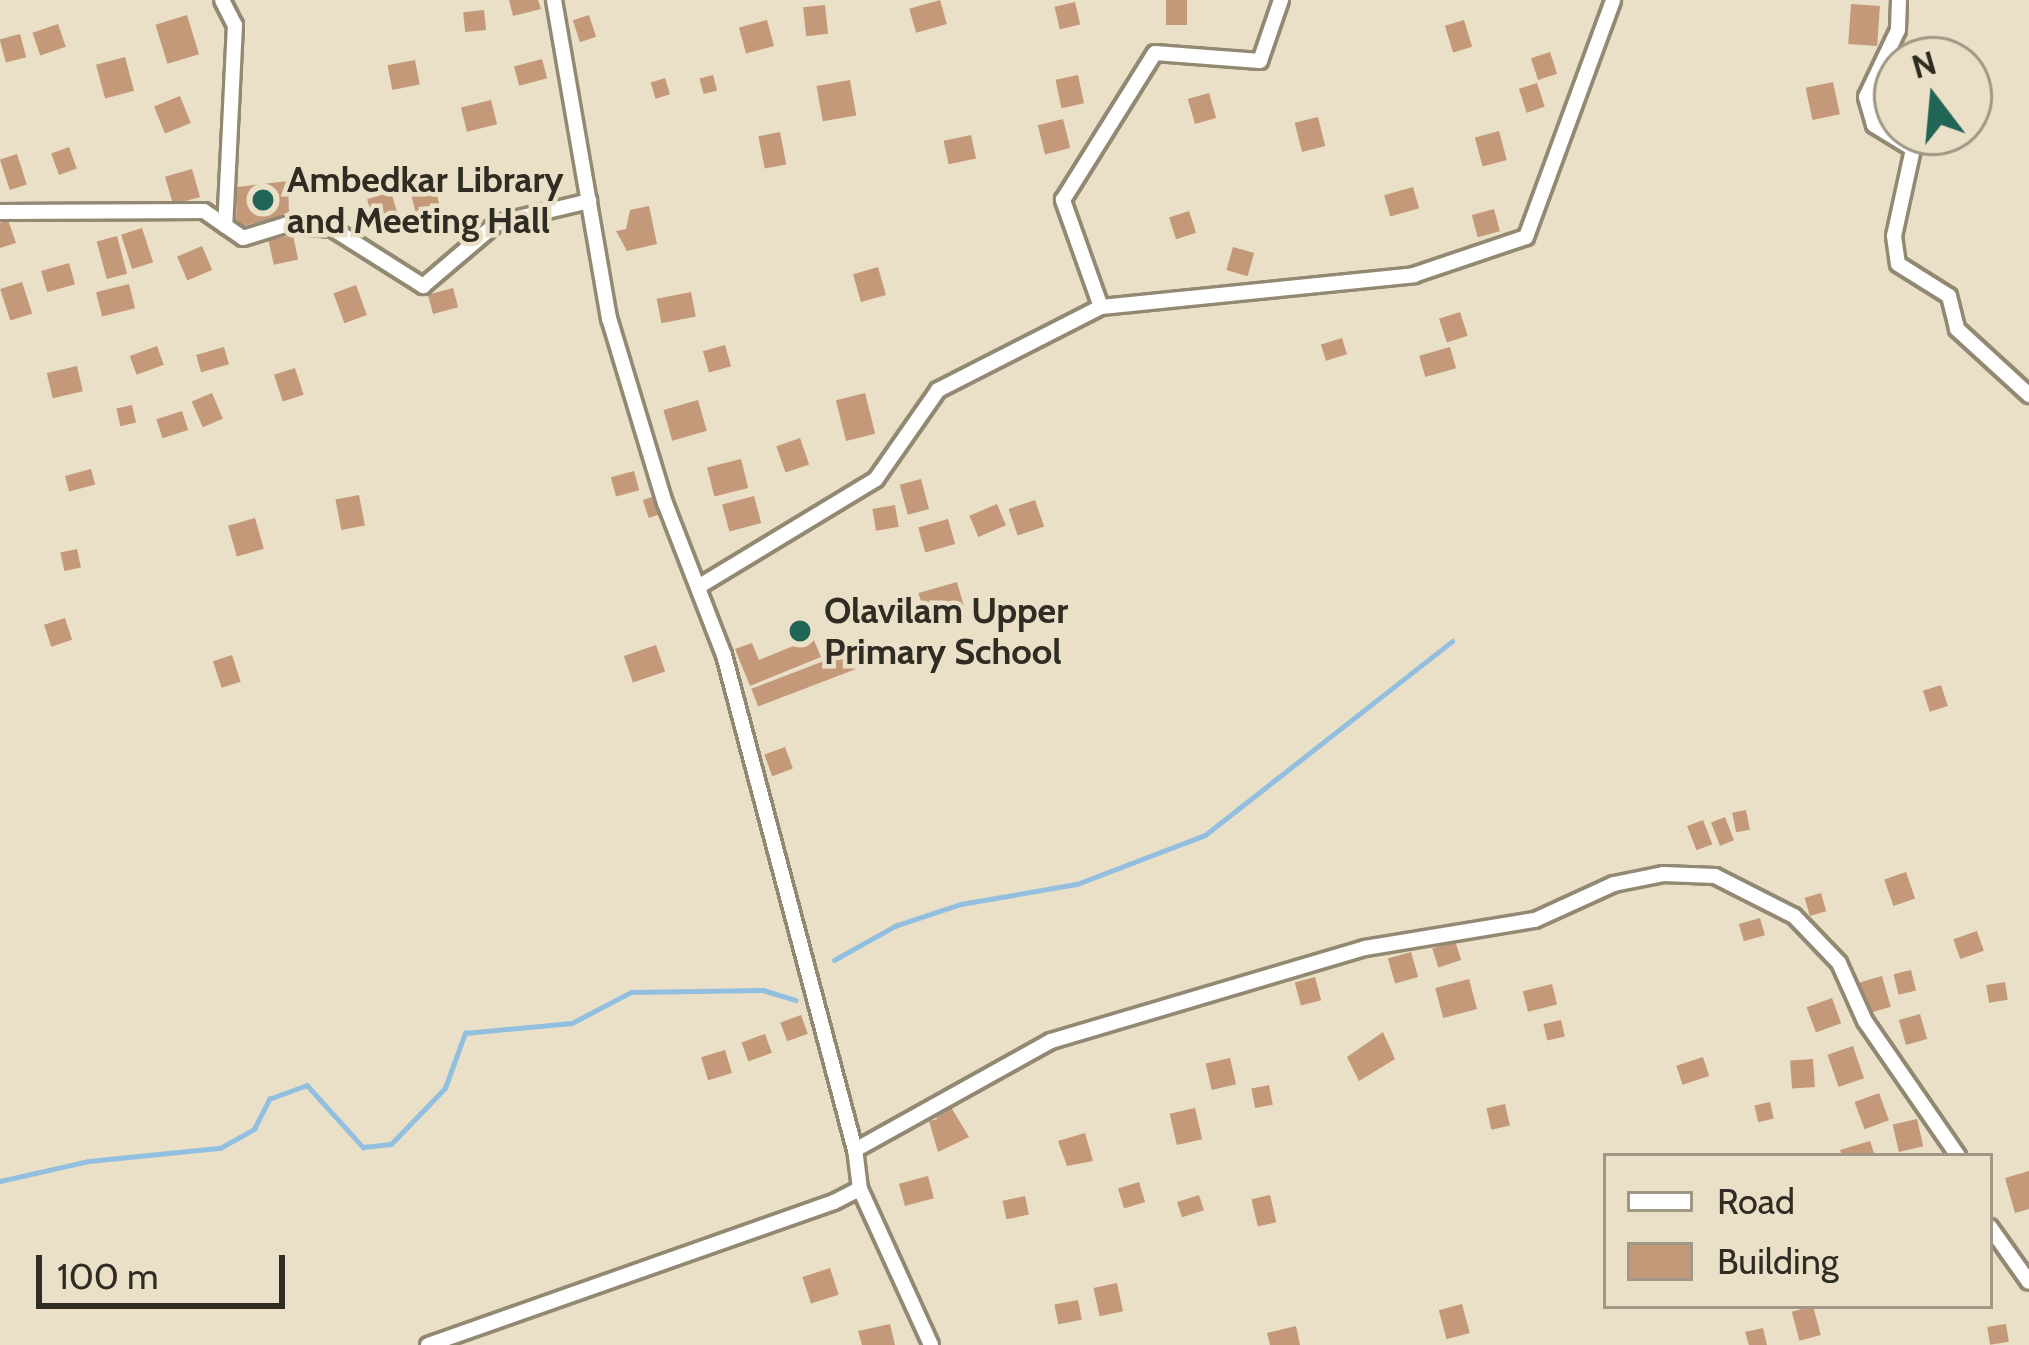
<!DOCTYPE html>
<html>
<head>
<meta charset="utf-8">
<style>
	body { margin:0 }
	#map { position:relative; width:2029px; height:1345px; overflow:hidden; background:#eae0c7; font-family:Cabin,sans-serif }
	div>[style] { position:absolute }
	.stream>* { height:4.5px; margin:-2.25px; padding:0 2.25px; transform-origin:2.25px; border-radius:2.25px; background:#92bfe0 }
	.building>* { inset:0; background:#c39979; transform-origin:0 0 }
	.roads { filter:drop-shadow(3px 0 #938973) drop-shadow(-3px 0 #938973) drop-shadow(0 3px #938973) drop-shadow(0 -3px #938973) }
	.street>* { height:14px; margin:-7px; padding:0 7px; transform-origin:7px; border-radius:7px; background:#fff }
	.dots>* { width:33px; height:33px; translate:-50% -50%; box-sizing:border-box; border:6px solid #eae0c7; border-radius:50% }
	span { translate:-50% -50%; white-space:nowrap; text-align:center; line-height:1.15; -webkit-text-stroke:9px #eae0c7; paint-order:stroke }
	.poi-label { font-size:36px; color:#302c23; font-weight:700 }
	.left { translate:0 -50%; text-align:left }
	.legend { position:absolute; left:1603px; top:1153px; width:390px; height:156px; box-sizing:border-box; background:#eae0c7; border:3px solid #a09885; margin:0; padding:15px 21px; list-style:none; font-size:36px; color:#302c23 }
	.legend li { display:flex; align-items:center; gap:24px; height:60px }
	.legend b { width:60px; border:3px solid #a09885 }
	.north { position:absolute; left:1873px; top:36px; width:120px; height:120px; box-sizing:border-box; background:#eae0c7; border:3px solid #a09885; border-radius:50%; rotate:344deg; font-size:33px; font-weight:700; line-height:48px; text-align:center; color:#302c23 }
	.north::after { content:''; display:block; margin:auto; width:42px; height:54px; background:#216556; clip-path:polygon(50% 0,100% 100%,50% 72%,0 100%) }
	.scale { position:absolute; left:36px; top:1255px; width:249px; height:54px; box-sizing:border-box; border:6px solid #302c23; border-top:0; padding-left:15px; font-size:36px; line-height:42px; white-space:nowrap; color:#302c23; -webkit-text-stroke:9px #eae0c7; paint-order:stroke }
</style>
</head>
<body>
<div id="map">
	<div class="stream">
		<div style="left:834px;top:960px;width:70px;rotate:-29.1deg"></div>
		<div style="left:895px;top:926px;width:70px;rotate:-18.4deg"></div>
		<div style="left:961px;top:904px;width:118px;rotate:-9.8deg"></div>
		<div style="left:1077px;top:884px;width:137px;rotate:-20.9deg"></div>
		<div style="left:1205px;top:835px;width:314px;rotate:-38.1deg"></div>
		<div style="left:0;top:1181px;width:91px;rotate:-12.7deg"></div>
		<div style="left:89px;top:1161px;width:132px;rotate:-5.7deg"></div>
		<div style="left:220px;top:1148px;width:39px;rotate:-29deg"></div>
		<div style="left:254px;top:1129px;width:34px;rotate:-63deg"></div>
		<div style="left:269px;top:1099px;width:40px;rotate:-20.2deg"></div>
		<div style="left:307px;top:1085px;width:84px;rotate:47.9deg"></div>
		<div style="left:363px;top:1147px;width:28px;rotate:-6deg"></div>
		<div style="left:391px;top:1144px;width:78px;rotate:-46deg"></div>
		<div style="left:445px;top:1088px;width:59px;rotate:-70deg"></div>
		<div style="left:465px;top:1033px;width:107px;rotate:-5.3deg"></div>
		<div style="left:572px;top:1023px;width:67px;rotate:-27.7deg"></div>
		<div style="left:631px;top:992px;width:132px;rotate:-0.9deg"></div>
		<div style="left:763px;top:990px;width:34px;rotate:17deg"></div>
	</div>
	<div class="building">
		<div style="clip-path:polygon(509px 0,538px 0,541px 9px,513px 16px)"></div>
		<div style="left:940px;top:0;width:25px;height:32px;rotate:74deg"></div>
		<div style="left:1166px;top:0;width:21px;height:25px"></div>
		<div style="left:1075px;top:2px;width:23px;height:21px;rotate:77deg"></div>
		<div style="left:1851px;top:4px;width:29px;height:40px;rotate:4deg"></div>
		<div style="left:825px;top:5px;width:29px;height:22px;rotate:84deg"></div>
		<div style="left:484px;top:10px;width:20px;height:21px;rotate:84deg"></div>
		<div style="left:187px;top:15px;width:41px;height:33px;rotate:73deg"></div>
		<div style="left:589px;top:15px;width:23px;height:17px;rotate:72deg"></div>
		<div style="left:767px;top:20px;width:27px;height:29px;rotate:75deg"></div>
		<div style="left:1464px;top:20px;width:28px;height:20px;rotate:73deg"></div>
		<div style="left:58px;top:24px;width:24px;height:27px;rotate:71deg"></div>
		<div style="left:20px;top:34px;width:24px;height:21px;rotate:75deg"></div>
		<div style="left:1550px;top:52px;width:23px;height:20px;rotate:72deg"></div>
		<div style="left:125px;top:57px;width:35px;height:30px;rotate:75deg"></div>
		<div style="left:542px;top:59px;width:20px;height:29px;rotate:75deg"></div>
		<div style="left:415px;top:60px;width:25px;height:28px;rotate:79deg"></div>
		<div style="left:713px;top:75px;width:16px;height:14px;rotate:75deg"></div>
		<div style="left:1078px;top:75px;width:29px;height:23px;rotate:78deg"></div>
		<div style="left:665px;top:78px;width:17px;height:15px;rotate:73deg"></div>
		<div style="left:850px;top:80px;width:36px;height:34px;rotate:80deg"></div>
		<div style="left:1833px;top:82px;width:33px;height:28px;rotate:78deg"></div>
		<div style="left:1537px;top:83px;width:25px;height:19px;rotate:72deg"></div>
		<div style="left:1209px;top:93px;width:26px;height:22px;rotate:74deg"></div>
		<div style="left:180px;top:96px;width:29px;height:28px;rotate:68deg"></div>
		<div style="left:491px;top:100px;width:25px;height:31px;rotate:76deg"></div>
		<div style="left:1318px;top:117px;width:30px;height:24px;rotate:76deg"></div>
		<div style="left:1063px;top:119px;width:30px;height:26px;rotate:76deg"></div>
		<div style="left:1499px;top:131px;width:30px;height:25px;rotate:75deg"></div>
		<div style="left:780px;top:132px;width:33px;height:22px;rotate:79deg"></div>
		<div style="left:971px;top:135px;width:24px;height:28px;rotate:78deg"></div>
		<div style="left:69px;top:147px;width:23px;height:19px;rotate:70deg"></div>
		<div style="left:17px;top:154px;width:32px;height:18px;rotate:72deg"></div>
		<div style="left:192px;top:169px;width:29px;height:28px;rotate:74deg"></div>
		<div style="clip-path:polygon(288px 181px,289px 214px,236px 228px,237px 187px)"></div>
		<div style="left:434px;top:183px;width:34px;height:25px;rotate:76deg"></div>
		<div style="left:1413px;top:187px;width:22px;height:30px;rotate:74deg"></div>
		<div style="left:391px;top:192px;width:21px;height:25px;rotate:73deg"></div>
		<div style="clip-path:polygon(649px 206px,657px 244px,627px 251px,616px 231px,626px 229px,630px 210px)"></div>
		<div style="left:1494px;top:209px;width:23px;height:23px;rotate:75deg"></div>
		<div style="left:1189px;top:211px;width:23px;height:21px;rotate:72deg"></div>
		<div style="clip-path:polygon(8px 220px,16px 243px,0 248px,0 223px)"></div>
		<div style="left:142px;top:228px;width:36px;height:22px;rotate:72deg"></div>
		<div style="left:293px;top:235px;width:25px;height:25px;rotate:78deg"></div>
		<div style="left:117px;top:236px;width:39px;height:21px;rotate:75deg"></div>
		<div style="left:202px;top:246px;width:26px;height:27px;rotate:67deg"></div>
		<div style="left:1233px;top:247px;width:22px;height:24px;rotate:16deg"></div>
		<div style="left:69px;top:263px;width:22px;height:29px;rotate:74deg"></div>
		<div style="left:878px;top:267px;width:29px;height:26px;rotate:74deg"></div>
		<div style="left:22px;top:282px;width:33px;height:23px;rotate:72deg"></div>
		<div style="left:129px;top:284px;width:25px;height:34px;rotate:76deg"></div>
		<div style="left:356px;top:285px;width:32px;height:24px;rotate:70deg"></div>
		<div style="left:453px;top:288px;width:20px;height:26px;rotate:75deg"></div>
		<div style="left:691px;top:292px;width:25px;height:35px;rotate:79deg"></div>
		<div style="left:1460px;top:312px;width:25px;height:22px;rotate:72deg"></div>
		<div style="left:1342px;top:338px;width:17px;height:22px;rotate:73deg"></div>
		<div style="left:725px;top:345px;width:22px;height:23px;rotate:74deg"></div>
		<div style="left:157px;top:346px;width:20px;height:29px;rotate:70deg"></div>
		<div style="left:224px;top:347px;width:18px;height:29px;rotate:74deg"></div>
		<div style="left:1450px;top:347px;width:22px;height:32px;rotate:74deg"></div>
		<div style="left:77px;top:366px;width:26px;height:31px;rotate:77deg"></div>
		<div style="left:295px;top:368px;width:28px;height:22px;rotate:72deg"></div>
		<div style="left:212px;top:393px;width:28px;height:22px;rotate:67deg"></div>
		<div style="left:865px;top:393px;width:42px;height:30px;rotate:76deg"></div>
		<div style="left:698px;top:400px;width:32px;height:36px;rotate:74deg"></div>
		<div style="left:132px;top:405px;width:18px;height:16px;rotate:77deg"></div>
		<div style="left:182px;top:411px;width:20px;height:27px;rotate:72deg"></div>
		<div style="left:800px;top:438px;width:28px;height:25px;rotate:71deg"></div>
		<div style="left:741px;top:459px;width:30px;height:35px;rotate:76deg"></div>
		<div style="left:91px;top:469px;width:16px;height:27px;rotate:75deg"></div>
		<div style="left:634px;top:471px;width:20px;height:24px;rotate:75deg"></div>
		<div style="left:921px;top:479px;width:31px;height:22px;rotate:75deg"></div>
		<div style="left:359px;top:495px;width:31px;height:24px;rotate:79deg"></div>
		<div style="left:658px;top:495px;width:19px;height:16px;rotate:72deg"></div>
		<div style="left:754px;top:496px;width:28px;height:33px;rotate:75deg"></div>
		<div style="left:1035px;top:500px;width:28px;height:28px;rotate:71deg"></div>
		<div style="left:997px;top:504px;width:23px;height:30px;rotate:67deg"></div>
		<div style="left:895px;top:505px;width:22px;height:23px;rotate:80deg"></div>
		<div style="left:255px;top:518px;width:32px;height:28px;rotate:74deg"></div>
		<div style="left:948px;top:519px;width:26px;height:31px;rotate:74deg"></div>
		<div style="left:77px;top:549px;width:19px;height:17px;rotate:78deg"></div>
		<div style="left:957px;top:582px;width:29px;height:40px;rotate:74deg"></div>
		<div style="left:65px;top:618px;width:23px;height:22px;rotate:72deg"></div>
		<div style="clip-path:polygon(813px 638px,821px 657px,750px 686px,735px 649px,752px 643px,759px 660px)"></div>
		<div style="left:868px;top:644px;width:19px;height:125px;rotate:69deg"></div>
		<div style="left:656px;top:645px;width:28px;height:34px;rotate:71deg"></div>
		<div style="left:232px;top:655px;width:28px;height:20px;rotate:72deg"></div>
		<div style="left:1941px;top:685px;width:22px;height:19px;rotate:72deg"></div>
		<div style="left:785px;top:747px;width:23px;height:22px;rotate:70deg"></div>
		<div style="left:1746px;top:810px;width:20px;height:14px;rotate:79deg"></div>
		<div style="left:1725px;top:817px;width:25px;height:15px;rotate:69deg"></div>
		<div style="left:1703px;top:820px;width:26px;height:17px;rotate:69deg"></div>
		<div style="left:1906px;top:872px;width:28px;height:23px;rotate:71deg"></div>
		<div style="left:1821px;top:893px;width:19px;height:17px;rotate:74deg"></div>
		<div style="left:1760px;top:918px;width:18px;height:22px;rotate:74deg"></div>
		<div style="left:1977px;top:931px;width:21px;height:25px;rotate:71deg"></div>
		<div style="left:1455px;top:941px;width:20px;height:24px;rotate:72deg"></div>
		<div style="left:1411px;top:952px;width:26px;height:24px;rotate:74deg"></div>
		<div style="left:1911px;top:970px;width:21px;height:18px;rotate:76deg"></div>
		<div style="left:1882px;top:976px;width:32px;height:25px;rotate:74deg"></div>
		<div style="left:1315px;top:977px;width:24px;height:21px;rotate:75deg"></div>
		<div style="left:1469px;top:979px;width:31px;height:35px;rotate:75deg"></div>
		<div style="left:2005px;top:982px;width:18px;height:19px;rotate:81deg"></div>
		<div style="left:1552px;top:984px;width:21px;height:30px;rotate:76deg"></div>
		<div style="left:1832px;top:998px;width:27px;height:27px;rotate:70deg"></div>
		<div style="left:1920px;top:1014px;width:26px;height:22px;rotate:74deg"></div>
		<div style="left:801px;top:1015px;width:20px;height:22px;rotate:70deg"></div>
		<div style="left:1561px;top:1020px;width:17px;height:18px;rotate:77deg"></div>
		<div style="clip-path:polygon(1383px 1032px,1395px 1059px,1359px 1081px,1347px 1057px)"></div>
		<div style="left:765px;top:1034px;width:20px;height:25px;rotate:70deg"></div>
		<div style="left:1853px;top:1046px;width:34px;height:27px;rotate:71deg"></div>
		<div style="left:725px;top:1050px;width:24px;height:25px;rotate:73deg"></div>
		<div style="left:1703px;top:1057px;width:20px;height:28px;rotate:72deg"></div>
		<div style="left:1230px;top:1058px;width:27px;height:25px;rotate:77deg"></div>
		<div style="left:1813px;top:1059px;width:28px;height:23px;rotate:86deg"></div>
		<div style="left:1269px;top:1085px;width:20px;height:18px;rotate:79deg"></div>
		<div style="left:1879px;top:1093px;width:29px;height:26px;rotate:70deg"></div>
		<div style="left:1770px;top:1102px;width:17px;height:16px;rotate:77deg"></div>
		<div style="clip-path:polygon(949px 1104px,969px 1137px,938px 1152px,929px 1121px,937px 1119px,934px 1108px)"></div>
		<div style="left:1505px;top:1104px;width:22px;height:19px;rotate:77deg"></div>
		<div style="left:1195px;top:1108px;width:32px;height:26px;rotate:77deg"></div>
		<div style="left:1917px;top:1119px;width:28px;height:25px;rotate:77deg"></div>
		<div style="clip-path:polygon(1085px 1133px,1093px 1161px,1067px 1166px,1058px 1141px)"></div>
		<div style="clip-path:polygon(1870px 1141px,1875px 1156px,1842px 1156px,1840px 1150px)"></div>
		<div style="clip-path:polygon(2029px 1171px,2029px 1209px,2015px 1213px,2005px 1178px)"></div>
		<div style="left:928px;top:1176px;width:23px;height:30px;rotate:75deg"></div>
		<div style="left:1139px;top:1182px;width:21px;height:22px;rotate:73deg"></div>
		<div style="left:1199px;top:1195px;width:16px;height:23px;rotate:72deg"></div>
		<div style="left:1270px;top:1195px;width:28px;height:19px;rotate:77deg"></div>
		<div style="left:1025px;top:1196px;width:19px;height:23px;rotate:78deg"></div>
		<div style="left:830px;top:1268px;width:28px;height:29px;rotate:72deg"></div>
		<div style="left:1117px;top:1283px;width:29px;height:24px;rotate:78deg"></div>
		<div style="left:1078px;top:1300px;width:20px;height:24px;rotate:79deg"></div>
		<div style="left:1462px;top:1304px;width:30px;height:24px;rotate:75deg"></div>
		<div style="left:1813px;top:1306px;width:30px;height:22px;rotate:75deg"></div>
		<div style="clip-path:polygon(890px 1324px,895px 1345px,862px 1345px,858px 1331px)"></div>
		<div style="left:2006px;top:1324px;width:18px;height:19px;rotate:81deg"></div>
		<div style="clip-path:polygon(1296px 1326px,1300px 1345px,1270px 1345px,1267px 1333px)"></div>
		<div style="clip-path:polygon(1763px 1328px,1767px 1345px,1749px 1345px,1745px 1332px)"></div>
	</div>
	<div class="roads">
		<div class="street">
			<div style="left:222px;top:0;width:28px;rotate:63deg"></div>
			<div style="left:235px;top:25px;width:201px;rotate:92.8deg"></div>
			<div style="left:554px;top:0;width:323px;rotate:80.2deg"></div>
			<div style="left:609px;top:318px;width:193px;rotate:73.2deg"></div>
			<div style="left:665px;top:503px;width:163px;rotate:68.8deg"></div>
			<div style="left:724px;top:655px;width:512px;rotate:75.18deg"></div>
			<div style="left:1899px;top:0;width:30px;rotate:92deg"></div>
			<div style="left:1898px;top:30px;width:74px;rotate:115.5deg"></div>
			<div style="left:1866px;top:97px;width:29px;rotate:74deg"></div>
			<div style="left:1874px;top:125px;width:46px;rotate:31.6deg"></div>
			<div style="left:1913px;top:149px;width:89px;rotate:102.3deg"></div>
			<div style="left:1894px;top:236px;width:28px;rotate:82deg"></div>
			<div style="left:1898px;top:264px;width:60px;rotate:32.1deg"></div>
			<div style="left:1949px;top:296px;width:34px;rotate:76deg"></div>
			<div style="left:1957px;top:329px;width:98px;rotate:42.5deg"></div>
			<div style="left:0;top:212px;width:204px;rotate:-0.3deg"></div>
			<div style="left:204px;top:211px;width:47px;rotate:34.7deg"></div>
			<div style="left:243px;top:238px;width:44px;rotate:-17.2deg"></div>
			<div style="left:285px;top:225px;width:48px;rotate:4.8deg"></div>
			<div style="left:333px;top:229px;width:107px;rotate:32.3deg"></div>
			<div style="left:423px;top:286px;width:97px;rotate:-40.4deg"></div>
			<div style="left:497px;top:223px;width:95px;rotate:-13.4deg"></div>
			<div style="left:1101px;top:307px;width:114px;rotate:-109.6deg"></div>
			<div style="left:1063px;top:200px;width:173px;rotate:-58deg"></div>
			<div style="left:1155px;top:53px;width:105px;rotate:4.4deg"></div>
			<div style="left:1260px;top:61px;width:65px;rotate:-71deg"></div>
			<div style="left:698px;top:587px;width:208px;rotate:-31.2deg"></div>
			<div style="left:876px;top:479px;width:108px;rotate:-55.1deg"></div>
			<div style="left:938px;top:390px;width:183px;rotate:-27deg"></div>
			<div style="left:1101px;top:307px;width:315px;rotate:-5.8deg"></div>
			<div style="left:1414px;top:275px;width:118px;rotate:-18.7deg"></div>
			<div style="left:1526px;top:237px;width:252px;rotate:-69.8deg"></div>
			<div style="left:860px;top:1189px;width:171px;rotate:65.5deg"></div>
			<div style="left:1990px;top:1227px;width:67px;rotate:54.7deg"></div>
			<div style="left:428px;top:1345px;width:430px;rotate:-19.4deg"></div>
			<div style="left:834px;top:1202px;width:29px;rotate:-27deg"></div>
			<div style="left:860px;top:1189px;width:39px;rotate:-97deg"></div>
			<div style="left:855px;top:1150px;width:224px;rotate:-29.1deg"></div>
			<div style="left:1051px;top:1041px;width:327px;rotate:-16.5deg"></div>
			<div style="left:1365px;top:948px;width:172px;rotate:-9.4deg"></div>
			<div style="left:1535px;top:920px;width:87px;rotate:-24.5deg"></div>
			<div style="left:1614px;top:884px;width:50px;rotate:-11.5deg"></div>
			<div style="left:1663px;top:874px;width:52px;rotate:2.2deg"></div>
			<div style="left:1715px;top:876px;width:89px;rotate:26.9deg"></div>
			<div style="left:1794px;top:916px;width:65px;rotate:46.2deg"></div>
			<div style="left:1839px;top:963px;width:64px;rotate:65.9deg"></div>
			<div style="left:1865px;top:1021px;width:164px;rotate:55.4deg"></div>
		</div>
	</div>
	<div class="dots">
		<div style="left:263px;top:200px;background:#216556"></div>
		<div style="left:800px;top:631px;background:#216556"></div>
	</div>
	<div class="poi-label">
		<span class="left" style="left:287px;top:200px">Ambedkar Library<br>and Meeting Hall</span>
		<span class="left" style="left:824px;top:631px">Olavilam Upper<br>Primary School</span>
	</div>
	<ul class="legend">
	<li><b style="height:15px;background:#fff"></b>Road</li>
	<li><b style="height:33px;background:#c39979"></b>Building</li>
	</ul>
	<div class="north">N</div>
	<div class="scale">100 m</div>
</div>
</body>
</html>
